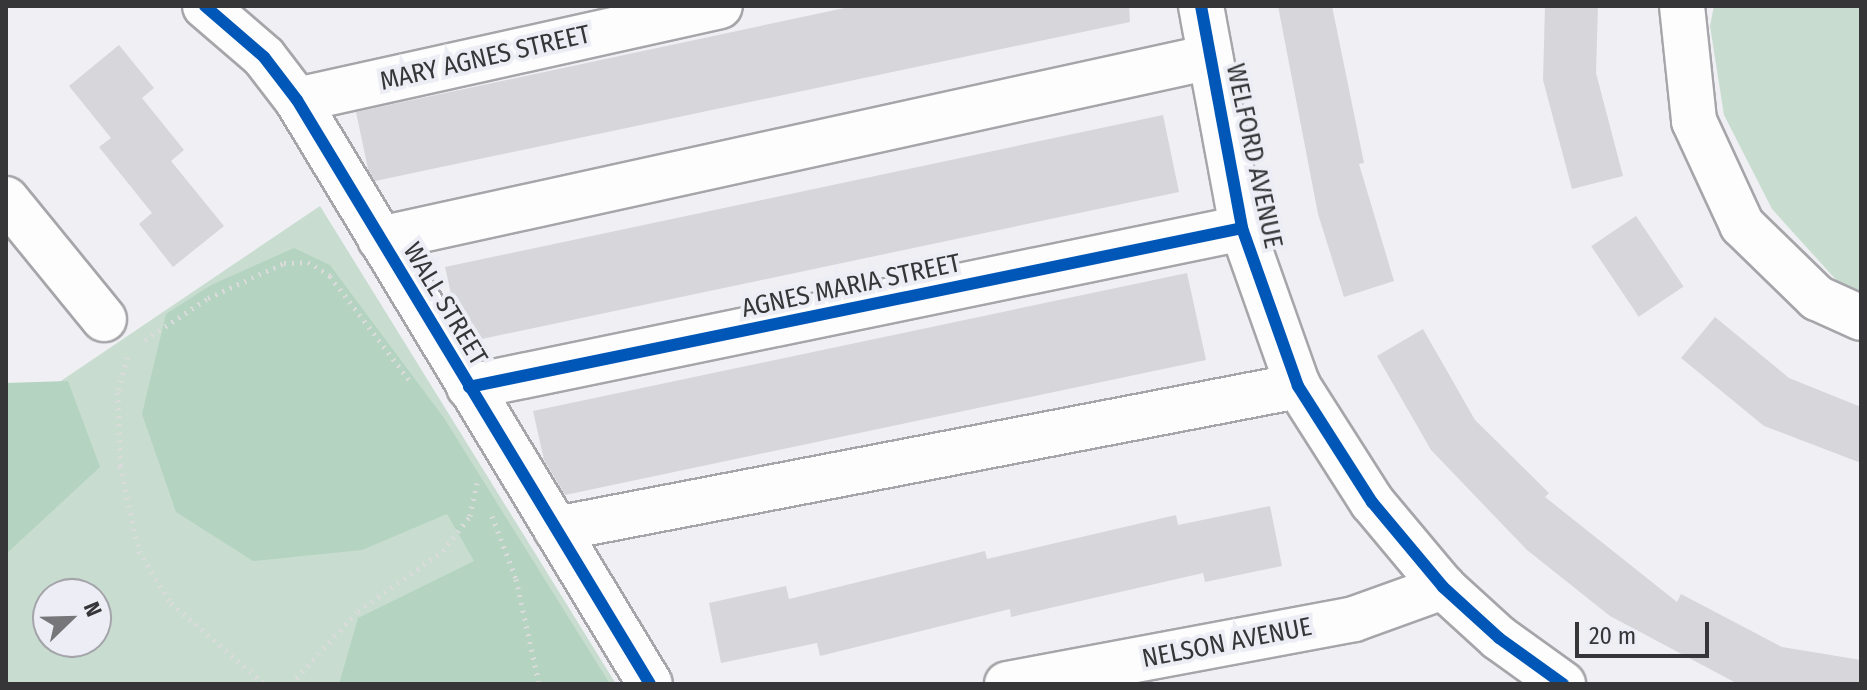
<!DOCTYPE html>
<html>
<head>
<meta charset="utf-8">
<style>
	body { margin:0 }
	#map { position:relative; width:1867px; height:690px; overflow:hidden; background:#efeff4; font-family:"Fira Sans Condensed",sans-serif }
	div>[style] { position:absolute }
	.green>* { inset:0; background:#c8ddd0 }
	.forest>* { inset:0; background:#b4d3c0 }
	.building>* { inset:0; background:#d7d7db; transform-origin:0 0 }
	.path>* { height:5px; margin-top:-2.5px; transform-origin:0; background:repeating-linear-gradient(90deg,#dbdbdc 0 2px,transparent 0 8px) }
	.roads { filter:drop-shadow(2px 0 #a6a6aa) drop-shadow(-2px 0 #a6a6aa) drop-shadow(0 2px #a6a6aa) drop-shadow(0 -2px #a6a6aa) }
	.minor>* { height:44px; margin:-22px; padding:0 22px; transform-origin:22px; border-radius:22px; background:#fdfdfd }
	.cycleway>* { height:12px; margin:-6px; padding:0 6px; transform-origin:6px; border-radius:6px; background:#0057b8 }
	span { translate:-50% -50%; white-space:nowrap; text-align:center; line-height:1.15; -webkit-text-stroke:8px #ededf6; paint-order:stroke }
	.street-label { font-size:26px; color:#363639 }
	.frame { position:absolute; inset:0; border:8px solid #363639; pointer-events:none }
	.north { position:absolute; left:32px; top:578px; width:80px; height:80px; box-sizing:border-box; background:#ededf6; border:2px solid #a4a4aa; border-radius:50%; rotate:67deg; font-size:22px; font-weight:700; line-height:32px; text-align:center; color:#363639 }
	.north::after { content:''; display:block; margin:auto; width:28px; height:36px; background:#77777a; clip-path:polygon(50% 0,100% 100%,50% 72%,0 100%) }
	.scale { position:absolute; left:1575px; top:622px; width:134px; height:36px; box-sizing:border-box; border:4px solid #363639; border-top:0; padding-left:10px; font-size:24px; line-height:28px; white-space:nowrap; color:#363639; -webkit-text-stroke:6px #ededf6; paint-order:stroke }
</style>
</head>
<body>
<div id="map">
	<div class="green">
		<div style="clip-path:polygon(1714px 6px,1861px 6px,1861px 294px,1838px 282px,1772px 209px,1724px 115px,1710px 26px)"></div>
		<div style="clip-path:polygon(evenodd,320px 206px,616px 684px,6px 684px,6px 418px,320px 206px,48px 594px,96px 594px,96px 642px,48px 642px,48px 594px)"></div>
	</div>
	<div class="forest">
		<div style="clip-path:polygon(294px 248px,330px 265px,444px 418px,610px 684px,339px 684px,358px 618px,474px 561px,447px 514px,362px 550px,253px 561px,176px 512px,142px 414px,166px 314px,211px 285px)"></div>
		<div style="clip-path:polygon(68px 381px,100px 467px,6px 554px,6px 383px)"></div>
	</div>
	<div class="building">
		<div style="clip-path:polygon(854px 6px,1129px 6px,1130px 22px,375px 181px,368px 169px,356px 112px)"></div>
		<div style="clip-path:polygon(1278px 6px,1332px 6px,1364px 163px,1359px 164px,1394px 281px,1344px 297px,1318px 214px)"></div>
		<div style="clip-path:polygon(1545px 6px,1598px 6px,1596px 73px,1623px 176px,1572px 189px,1543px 80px)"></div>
		<div style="clip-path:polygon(119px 45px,154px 88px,142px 98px,184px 150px,171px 161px,224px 226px,173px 267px,139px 224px,152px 213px,99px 147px,111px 138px,69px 86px)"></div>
		<div style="clip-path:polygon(1163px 115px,1179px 192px,472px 341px,455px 312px,445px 267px)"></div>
		<div style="left:1636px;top:216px;width:85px;height:54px;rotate:56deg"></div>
		<div style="clip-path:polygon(1187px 273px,1206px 360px,565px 495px,544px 460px,533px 411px)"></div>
		<div style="clip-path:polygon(1715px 317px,1789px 378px,1861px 407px,1861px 463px,1764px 426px,1681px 358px)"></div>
		<div style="clip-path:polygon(1423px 329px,1475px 420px,1549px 493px,1545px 497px,1677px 602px,1681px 594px,1782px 647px,1861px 660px,1861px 684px,1738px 684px,1610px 616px,1527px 550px,1431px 450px,1377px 356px)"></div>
		<div style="clip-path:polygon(1270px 506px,1282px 566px,1205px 582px,1203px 573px,1011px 617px,1010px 609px,820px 656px,817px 643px,721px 663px,709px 603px,786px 586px,789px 599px,985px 551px,987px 559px,1176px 515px,1178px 525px)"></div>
	</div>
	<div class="path">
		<div style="left:145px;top:340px;width:76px;rotate:-33.7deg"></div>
		<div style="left:208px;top:298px;width:84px;rotate:-24.7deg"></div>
		<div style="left:284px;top:263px;width:24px;rotate:-2deg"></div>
		<div style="left:308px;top:262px;width:26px;rotate:32deg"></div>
		<div style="left:330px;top:276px;width:132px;rotate:52.7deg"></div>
		<div style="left:127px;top:357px;width:36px;rotate:104deg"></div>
		<div style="left:118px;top:392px;width:74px;rotate:88.5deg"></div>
		<div style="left:120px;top:466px;width:87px;rotate:77.4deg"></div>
		<div style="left:139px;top:551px;width:61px;rotate:58.4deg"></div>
		<div style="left:171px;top:603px;width:124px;rotate:40.8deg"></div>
		<div style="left:492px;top:516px;width:67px;rotate:69.1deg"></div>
		<div style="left:516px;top:579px;width:107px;rotate:77.6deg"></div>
		<div style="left:291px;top:684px;width:99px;rotate:-47.5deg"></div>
		<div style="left:358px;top:611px;width:104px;rotate:-35.2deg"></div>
		<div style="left:443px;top:551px;width:44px;rotate:-52.4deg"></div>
		<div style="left:470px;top:516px;width:34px;rotate:-78deg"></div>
	</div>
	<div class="roads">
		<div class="minor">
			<div style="left:205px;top:6px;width:78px;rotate:40.8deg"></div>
			<div style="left:264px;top:57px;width:54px;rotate:52.5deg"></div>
			<div style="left:297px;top:100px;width:682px;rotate:58.85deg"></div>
			<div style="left:1201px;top:6px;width:226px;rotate:79.5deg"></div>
			<div style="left:1242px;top:228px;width:168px;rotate:70.5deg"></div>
			<div style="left:1298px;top:386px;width:138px;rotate:57.5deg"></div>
			<div style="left:1372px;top:502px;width:111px;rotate:50.1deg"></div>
			<div style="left:1443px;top:587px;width:76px;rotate:42.3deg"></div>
			<div style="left:1499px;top:638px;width:79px;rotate:35.7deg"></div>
			<div style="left:1682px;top:6px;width:116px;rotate:84deg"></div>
			<div style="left:1694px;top:121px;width:115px;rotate:65.2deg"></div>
			<div style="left:1742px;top:225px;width:105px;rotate:44.2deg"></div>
			<div style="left:1817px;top:298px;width:48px;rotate:24.4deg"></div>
			<div style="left:297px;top:100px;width:433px;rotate:-12.5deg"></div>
			<div style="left:6px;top:199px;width:155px;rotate:50.8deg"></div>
			<div style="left:380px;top:239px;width:850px;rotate:-12.37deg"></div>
			<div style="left:469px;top:387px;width:789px;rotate:-11.62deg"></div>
			<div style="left:556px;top:529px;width:756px;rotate:-10.91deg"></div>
			<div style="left:1007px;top:684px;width:353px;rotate:-10.6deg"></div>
			<div style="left:1354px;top:619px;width:95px;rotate:-19.8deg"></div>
		</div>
	</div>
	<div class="cycleway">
		<div style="left:205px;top:6px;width:78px;rotate:40.8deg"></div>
		<div style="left:264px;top:57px;width:54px;rotate:52.5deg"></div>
		<div style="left:297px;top:100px;width:682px;rotate:58.85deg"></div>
		<div style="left:1201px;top:6px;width:226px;rotate:79.5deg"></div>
		<div style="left:1242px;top:228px;width:168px;rotate:70.5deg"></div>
		<div style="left:1298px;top:386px;width:138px;rotate:57.5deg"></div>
		<div style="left:1372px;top:502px;width:111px;rotate:50.1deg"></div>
		<div style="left:1443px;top:587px;width:76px;rotate:42.3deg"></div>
		<div style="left:1499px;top:638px;width:79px;rotate:35.7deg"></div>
		<div style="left:469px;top:387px;width:789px;rotate:-11.62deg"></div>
	</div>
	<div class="street-label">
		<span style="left:485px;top:58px;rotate:-13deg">MARY AGNES STREET</span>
		<span style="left:1254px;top:156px;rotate:78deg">WELFORD AVENUE</span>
		<span style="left:851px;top:286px;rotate:-12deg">AGNES MARIA STREET</span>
		<span style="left:445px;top:304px;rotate:59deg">WALL STREET</span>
		<span style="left:1227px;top:643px;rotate:-11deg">NELSON AVENUE</span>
	</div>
	<div class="frame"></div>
	<div class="north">N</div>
	<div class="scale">20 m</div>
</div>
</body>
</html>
